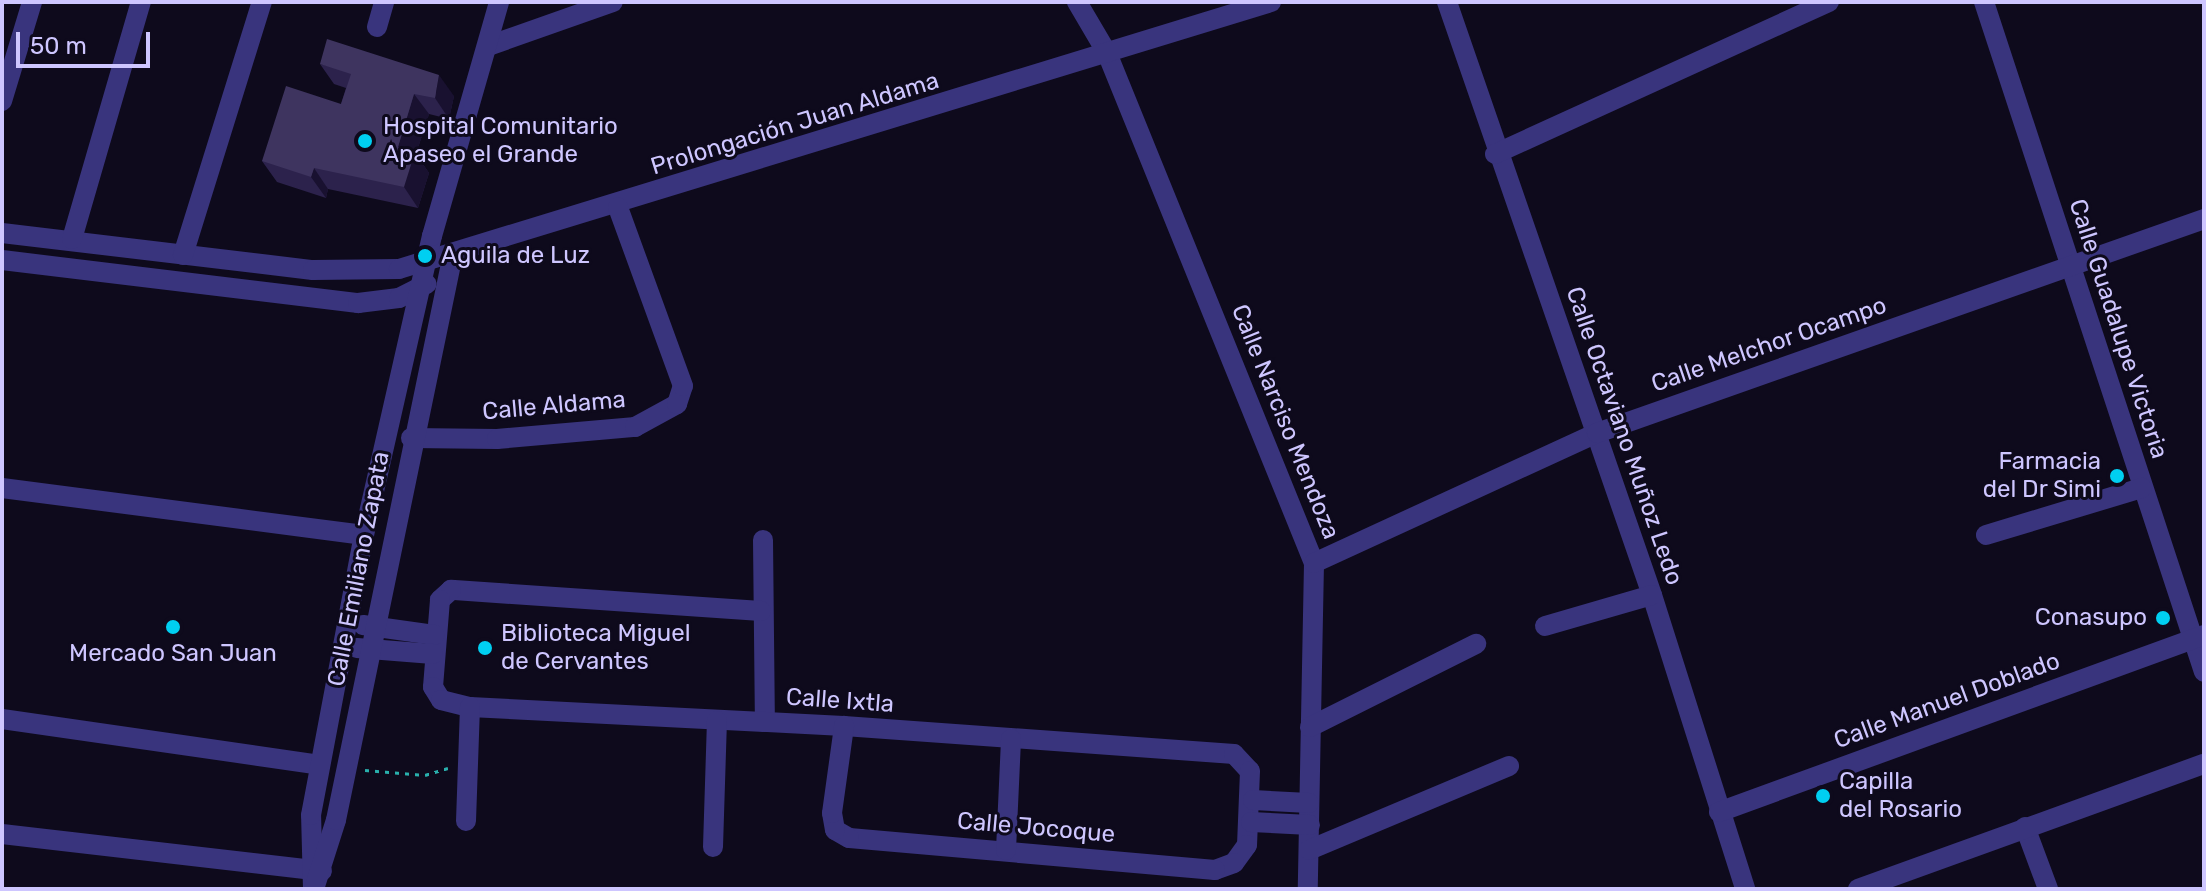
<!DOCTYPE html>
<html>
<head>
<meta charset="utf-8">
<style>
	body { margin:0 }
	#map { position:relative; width:2206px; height:891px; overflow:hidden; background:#0e0a1c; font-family:Rubik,sans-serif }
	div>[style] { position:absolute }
	.path>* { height:3px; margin-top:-1.5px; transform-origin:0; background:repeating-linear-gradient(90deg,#29b0ad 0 4px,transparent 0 10px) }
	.minor>* { height:20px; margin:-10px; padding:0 10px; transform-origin:10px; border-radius:10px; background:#39347d }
	.wall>* { inset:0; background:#2c224c }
	.shaded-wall>* { inset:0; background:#191130 }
	.building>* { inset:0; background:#3e345f }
	.dots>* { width:22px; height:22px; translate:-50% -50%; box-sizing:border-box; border:4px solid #0e0a1c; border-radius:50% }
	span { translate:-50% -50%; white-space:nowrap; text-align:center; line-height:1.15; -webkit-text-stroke:6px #0e0a1c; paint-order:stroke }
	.street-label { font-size:24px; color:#cec6ff }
	.poi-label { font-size:24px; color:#cec6ff }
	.left { translate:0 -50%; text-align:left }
	.right { translate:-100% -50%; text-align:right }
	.frame { position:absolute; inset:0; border:4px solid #cec6ff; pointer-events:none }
	.scale { position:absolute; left:16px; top:32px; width:134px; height:36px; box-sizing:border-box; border:4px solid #cec6ff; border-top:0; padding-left:10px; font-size:24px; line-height:28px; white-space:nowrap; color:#cec6ff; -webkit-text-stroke:6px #0e0a1c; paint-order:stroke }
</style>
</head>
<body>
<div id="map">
	<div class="path">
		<div style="left:365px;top:770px;width:60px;rotate:4.8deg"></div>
		<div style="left:425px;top:775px;width:24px;rotate:-17deg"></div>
	</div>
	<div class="minor">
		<div style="left:1077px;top:2px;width:59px;rotate:59.5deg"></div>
		<div style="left:1107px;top:53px;width:550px;rotate:67.91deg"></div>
		<div style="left:1314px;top:563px;width:326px;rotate:91.1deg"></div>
		<div style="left:1447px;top:2px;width:627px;rotate:70.93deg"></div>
		<div style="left:1652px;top:595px;width:308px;rotate:72.4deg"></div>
		<div style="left:1984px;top:2px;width:705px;rotate:71.82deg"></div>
		<div style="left:377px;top:27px;width:26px;rotate:-74deg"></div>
		<div style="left:491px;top:45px;width:129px;rotate:-19.4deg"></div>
		<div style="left:2px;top:101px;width:103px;rotate:-73.1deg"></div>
		<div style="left:1495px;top:154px;width:367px;rotate:-24.5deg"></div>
		<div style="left:2px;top:233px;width:313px;rotate:6.8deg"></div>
		<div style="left:313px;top:270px;width:86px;rotate:-0.7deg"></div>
		<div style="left:399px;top:269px;width:912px;rotate:-17.02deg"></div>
		<div style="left:72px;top:239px;width:247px;rotate:-73.8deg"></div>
		<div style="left:183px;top:255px;width:265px;rotate:-72.7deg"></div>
		<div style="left:2px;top:260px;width:359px;rotate:6.9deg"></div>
		<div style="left:358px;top:303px;width:41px;rotate:-7deg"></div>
		<div style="left:399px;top:298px;width:31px;rotate:-27deg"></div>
		<div style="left:411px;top:438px;width:86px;rotate:0.7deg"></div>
		<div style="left:497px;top:439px;width:139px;rotate:-5deg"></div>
		<div style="left:635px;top:427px;width:48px;rotate:-28.7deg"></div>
		<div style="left:677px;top:404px;width:19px;rotate:-72deg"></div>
		<div style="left:683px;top:386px;width:190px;rotate:-110deg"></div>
		<div style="left:2px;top:488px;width:365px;rotate:7.4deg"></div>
		<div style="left:1986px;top:535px;width:163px;rotate:-16.8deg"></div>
		<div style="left:763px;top:540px;width:182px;rotate:89.4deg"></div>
		<div style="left:1314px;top:563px;width:311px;rotate:-24.7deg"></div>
		<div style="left:1597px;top:433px;width:644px;rotate:-19.42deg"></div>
		<div style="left:761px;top:611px;width:311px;rotate:-176.1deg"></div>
		<div style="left:451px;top:590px;width:15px;rotate:138deg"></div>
		<div style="left:440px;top:600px;width:87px;rotate:94.6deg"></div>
		<div style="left:433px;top:687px;width:15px;rotate:58deg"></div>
		<div style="left:441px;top:700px;width:30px;rotate:14deg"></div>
		<div style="left:470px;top:707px;width:374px;rotate:2.9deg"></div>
		<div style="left:844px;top:726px;width:391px;rotate:4.1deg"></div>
		<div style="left:1234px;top:754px;width:23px;rotate:47deg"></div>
		<div style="left:1250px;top:771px;width:74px;rotate:92.3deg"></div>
		<div style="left:1247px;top:845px;width:22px;rotate:126deg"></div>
		<div style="left:1234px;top:863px;width:20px;rotate:160deg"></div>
		<div style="left:1215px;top:870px;width:367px;rotate:-175deg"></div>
		<div style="left:849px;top:838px;width:16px;rotate:-150deg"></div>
		<div style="left:835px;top:830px;width:17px;rotate:-100deg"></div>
		<div style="left:832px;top:813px;width:88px;rotate:-82.1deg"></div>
		<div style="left:363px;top:625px;width:72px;rotate:8deg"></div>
		<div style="left:1545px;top:626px;width:111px;rotate:-16.2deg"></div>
		<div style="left:357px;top:648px;width:76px;rotate:4.5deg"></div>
		<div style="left:2px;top:719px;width:321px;rotate:8.2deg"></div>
		<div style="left:1310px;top:727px;width:186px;rotate:-26.6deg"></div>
		<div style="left:1253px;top:800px;width:56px;rotate:3.1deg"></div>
		<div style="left:1719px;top:812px;width:516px;rotate:-20.05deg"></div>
		<div style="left:466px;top:821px;width:114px;rotate:-88deg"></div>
		<div style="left:1251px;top:822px;width:59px;rotate:2.9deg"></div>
		<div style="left:2025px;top:827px;width:66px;rotate:69.6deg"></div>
		<div style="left:2px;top:834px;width:322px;rotate:6.6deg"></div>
		<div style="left:713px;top:847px;width:126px;rotate:-88.2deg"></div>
		<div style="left:1006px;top:850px;width:111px;rotate:-87.4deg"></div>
		<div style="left:1309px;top:850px;width:217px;rotate:-22.8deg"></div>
		<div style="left:313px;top:889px;width:74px;rotate:-91.5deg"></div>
		<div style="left:311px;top:815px;width:285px;rotate:-79.3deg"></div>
		<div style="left:364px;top:535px;width:307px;rotate:-77.2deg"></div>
		<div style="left:432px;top:236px;width:243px;rotate:-74deg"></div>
		<div style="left:314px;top:889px;width:72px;rotate:-72.3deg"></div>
		<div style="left:336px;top:820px;width:573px;rotate:-78.32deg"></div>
		<div style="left:1858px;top:889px;width:368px;rotate:-19.9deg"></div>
	</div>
	<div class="wall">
		<div style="clip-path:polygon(320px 64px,454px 96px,449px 119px,429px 114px,416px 154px,429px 173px,418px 208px,328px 189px,326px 198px,277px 182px,262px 161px,341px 104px,346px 88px,334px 84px)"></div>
	</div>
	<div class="shaded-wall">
		<div style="clip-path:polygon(439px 75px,454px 96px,449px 119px,435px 98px)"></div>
		<div style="clip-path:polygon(414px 94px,429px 114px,416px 154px,429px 173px,418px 208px,404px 187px,398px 147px)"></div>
		<div style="clip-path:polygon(314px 168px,328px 189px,326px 198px,311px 177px)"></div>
	</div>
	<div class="building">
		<div style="clip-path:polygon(327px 39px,439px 75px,435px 98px,414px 94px,398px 147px,415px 152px,404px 187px,314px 168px,311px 177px,262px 161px,286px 86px,341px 104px,351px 74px,320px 64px)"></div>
	</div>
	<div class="dots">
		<div style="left:365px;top:141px;background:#00cff1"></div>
		<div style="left:425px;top:256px;background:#00cff1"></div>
		<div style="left:2117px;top:476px;background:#00cff1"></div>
		<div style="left:2163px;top:618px;background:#00cff1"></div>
		<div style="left:173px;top:627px;background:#00cff1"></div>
		<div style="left:485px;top:648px;background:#00cff1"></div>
		<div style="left:1823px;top:796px;background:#00cff1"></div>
	</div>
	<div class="street-label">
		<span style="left:795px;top:124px;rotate:-17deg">Prolongación Juan Aldama</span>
		<span style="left:2118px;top:329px;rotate:72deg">Calle Guadalupe Victoria</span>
		<span style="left:1769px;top:345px;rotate:-19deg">Calle Melchor Ocampo</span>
		<span style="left:554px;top:406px;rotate:-5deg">Calle Aldama</span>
		<span style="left:1285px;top:422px;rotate:68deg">Calle Narciso Mendoza</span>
		<span style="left:1624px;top:436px;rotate:71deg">Calle Octaviano Muñoz Ledo</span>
		<span style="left:359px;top:569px;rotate:-79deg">Calle Emiliano Zapata</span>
		<span style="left:840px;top:701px;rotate:4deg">Calle Ixtla</span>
		<span style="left:1947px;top:701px;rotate:-20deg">Calle Manuel Doblado</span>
		<span style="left:1036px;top:828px;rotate:5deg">Calle Jocoque</span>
	</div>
	<div class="poi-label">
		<span class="left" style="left:383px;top:141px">Hospital Comunitario<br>Apaseo el Grande</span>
		<span class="left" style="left:441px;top:256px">Aguila de Luz</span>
		<span class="right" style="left:2101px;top:476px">Farmacia<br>del Dr Simi</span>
		<span class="right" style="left:2147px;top:618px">Conasupo</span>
		<span class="left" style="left:501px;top:648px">Biblioteca Miguel<br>de Cervantes</span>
		<span style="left:173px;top:654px">Mercado San Juan</span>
		<span class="left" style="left:1839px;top:796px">Capilla<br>del Rosario</span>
	</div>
	<div class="frame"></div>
	<div class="scale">50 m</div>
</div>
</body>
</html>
